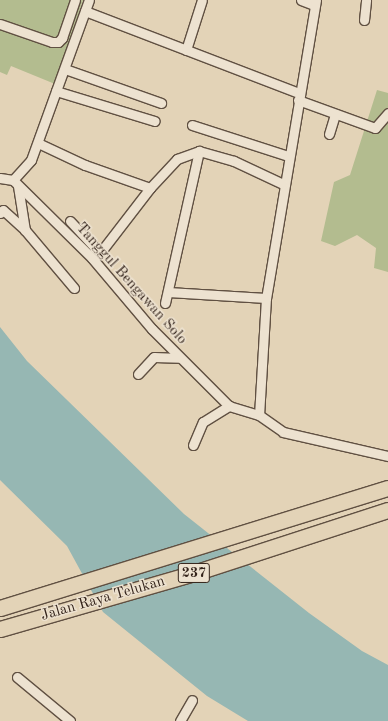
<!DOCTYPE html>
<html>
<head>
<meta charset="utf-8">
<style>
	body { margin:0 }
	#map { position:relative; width:388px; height:721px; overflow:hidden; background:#e3d3b7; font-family:"Old Standard TT",serif }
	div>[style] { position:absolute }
	.green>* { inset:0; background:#b3bc8f }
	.water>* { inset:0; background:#96b7b3 }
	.roads { filter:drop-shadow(1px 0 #605042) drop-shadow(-1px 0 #605042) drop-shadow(0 1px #605042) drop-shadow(0 -1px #605042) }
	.minor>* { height:9px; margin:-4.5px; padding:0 4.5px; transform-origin:4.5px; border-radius:4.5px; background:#ede2d0 }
	.primary>* { height:15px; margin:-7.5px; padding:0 7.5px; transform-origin:7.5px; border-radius:7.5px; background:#e3d3b7 }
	span { translate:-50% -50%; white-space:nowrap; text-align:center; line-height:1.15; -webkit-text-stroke:3px #ede2d0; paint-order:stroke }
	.shield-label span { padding:1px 3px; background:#ede2d0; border:1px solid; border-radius:3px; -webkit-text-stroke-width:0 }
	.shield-label { font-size:14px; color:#34241b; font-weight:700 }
	.street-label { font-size:15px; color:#34241b }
</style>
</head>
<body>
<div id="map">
	<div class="green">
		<div style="clip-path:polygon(0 0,83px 0,55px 84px,11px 66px,7px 75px,0 72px)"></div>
		<div style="clip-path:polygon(377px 90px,388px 93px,388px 272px,374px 268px,376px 248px,357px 235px,335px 246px,321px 241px,334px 182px,350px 175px)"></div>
	</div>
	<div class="water">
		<div style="clip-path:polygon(0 327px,27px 361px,184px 514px,309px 613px,362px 651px,388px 665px,388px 721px,248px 721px,207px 696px,103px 612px,67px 546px,0 480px)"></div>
	</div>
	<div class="roads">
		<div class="minor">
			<div style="left:301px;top:0;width:14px;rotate:21deg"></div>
			<div style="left:316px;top:0;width:302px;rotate:99.5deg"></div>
			<div style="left:266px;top:298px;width:117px;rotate:93.4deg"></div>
			<div style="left:259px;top:415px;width:29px;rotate:35deg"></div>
			<div style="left:283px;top:432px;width:108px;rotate:12.9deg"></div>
			<div style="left:85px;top:11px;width:229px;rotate:21deg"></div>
			<div style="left:364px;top:20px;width:20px;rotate:-84deg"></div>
			<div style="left:0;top:24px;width:55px;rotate:19.1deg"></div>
			<div style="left:52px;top:42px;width:6px"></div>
			<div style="left:58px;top:42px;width:6px;rotate:-45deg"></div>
			<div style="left:62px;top:38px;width:40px;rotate:-71.1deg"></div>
			<div style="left:186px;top:50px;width:52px;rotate:-72.3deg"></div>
			<div style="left:65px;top:69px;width:102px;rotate:19.5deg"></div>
			<div style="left:56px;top:91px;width:103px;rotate:16.9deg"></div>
			<div style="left:298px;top:100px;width:82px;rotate:20deg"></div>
			<div style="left:375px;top:128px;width:20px;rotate:-49deg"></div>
			<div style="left:192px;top:125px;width:101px;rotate:17.9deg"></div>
			<div style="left:329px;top:134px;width:21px;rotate:-73deg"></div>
			<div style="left:38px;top:143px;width:52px;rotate:25.1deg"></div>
			<div style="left:85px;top:165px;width:69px;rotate:19.5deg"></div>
			<div style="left:0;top:178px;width:13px;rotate:9deg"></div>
			<div style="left:13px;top:180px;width:27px;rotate:-48deg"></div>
			<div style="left:31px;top:160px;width:170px;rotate:-70.1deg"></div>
			<div style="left:13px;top:180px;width:111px;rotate:44.6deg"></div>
			<div style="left:92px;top:258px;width:93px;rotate:49.8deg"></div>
			<div style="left:152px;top:329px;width:109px;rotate:45deg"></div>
			<div style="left:18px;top:186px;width:45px;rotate:81deg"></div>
			<div style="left:25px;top:230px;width:76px;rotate:49.8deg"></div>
			<div style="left:0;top:213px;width:4px;rotate:-45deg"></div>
			<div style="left:3px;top:210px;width:30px;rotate:42deg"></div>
			<div style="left:70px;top:221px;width:40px;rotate:47deg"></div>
			<div style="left:97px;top:250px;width:6px;rotate:-9deg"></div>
			<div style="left:103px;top:249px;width:77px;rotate:-52.4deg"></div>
			<div style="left:150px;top:188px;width:40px;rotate:-47deg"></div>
			<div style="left:177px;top:159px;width:23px;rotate:-20deg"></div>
			<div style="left:199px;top:151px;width:36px;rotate:16deg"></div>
			<div style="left:234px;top:161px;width:54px;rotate:25.1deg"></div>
			<div style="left:168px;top:292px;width:98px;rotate:3.5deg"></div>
			<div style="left:165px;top:303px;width:156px;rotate:-77.4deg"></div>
			<div style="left:138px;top:374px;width:23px;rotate:-47deg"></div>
			<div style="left:154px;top:357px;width:25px;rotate:2deg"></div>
			<div style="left:193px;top:445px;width:25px;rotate:-67deg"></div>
			<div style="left:203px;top:422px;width:31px;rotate:-32deg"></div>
			<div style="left:229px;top:406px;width:31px;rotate:17deg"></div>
			<div style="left:17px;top:677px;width:69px;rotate:39.7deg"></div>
			<div style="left:180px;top:721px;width:24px;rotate:-60deg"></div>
		</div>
		<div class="primary">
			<div style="left:0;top:608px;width:406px;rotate:-17.2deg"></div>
			<div style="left:0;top:629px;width:202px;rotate:-16.1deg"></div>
			<div style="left:194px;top:573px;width:204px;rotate:-18deg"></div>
		</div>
	</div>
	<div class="shield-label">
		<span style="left:194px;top:573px">237</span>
	</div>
	<div class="street-label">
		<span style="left:131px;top:284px;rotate:48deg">Tanggul Bengawan Solo</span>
		<span style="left:103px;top:599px;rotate:-16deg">Jalan Raya Telukan</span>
	</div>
</div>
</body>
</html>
